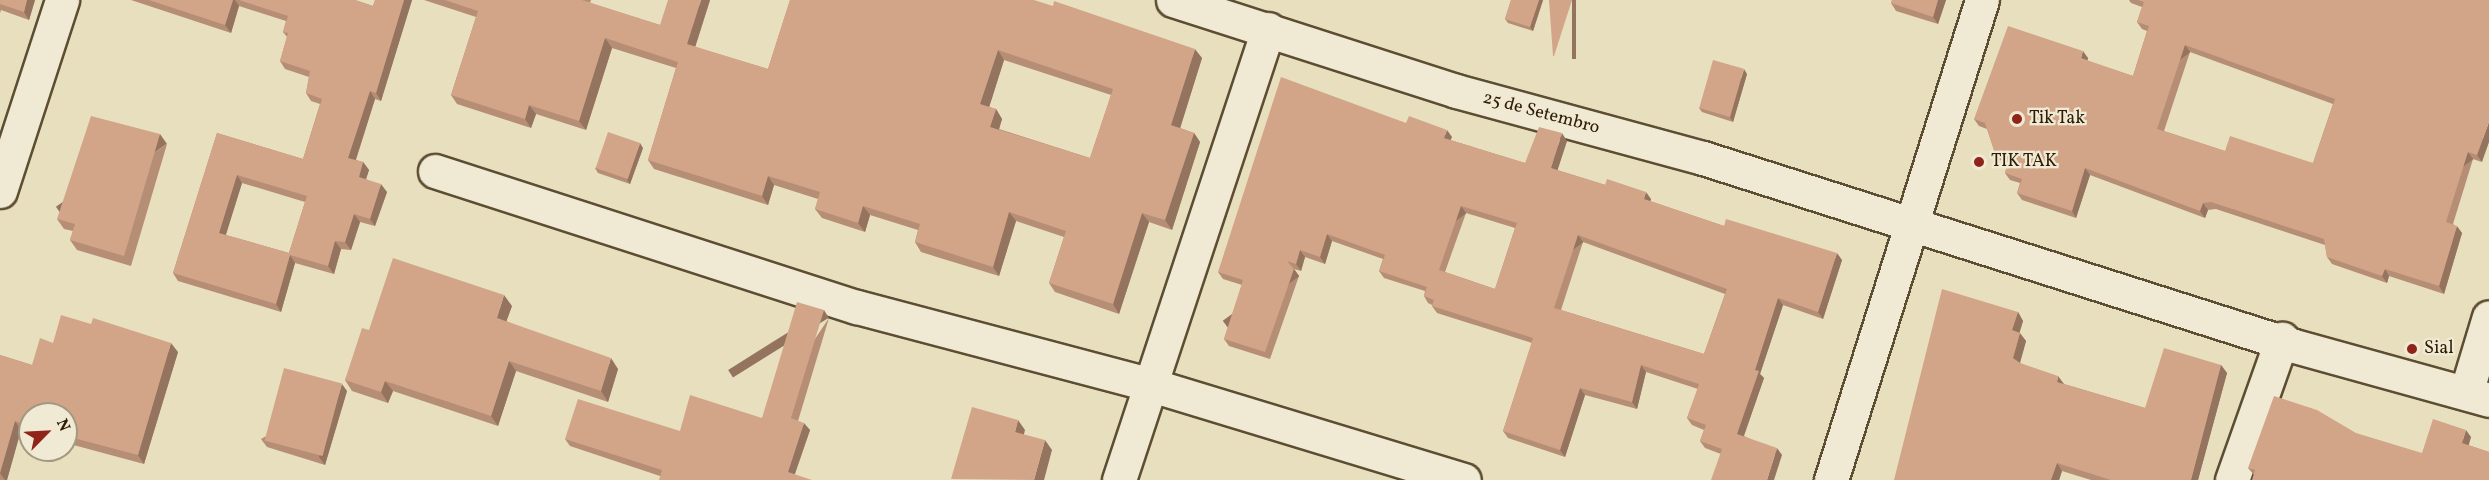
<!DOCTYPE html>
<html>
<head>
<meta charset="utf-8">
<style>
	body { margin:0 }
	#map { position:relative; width:2489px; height:480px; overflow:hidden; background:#e8dfbe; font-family:Vollkorn,serif }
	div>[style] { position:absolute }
	.roads { filter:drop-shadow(2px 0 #5d4d32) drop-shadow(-2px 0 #5d4d32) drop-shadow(0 2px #5d4d32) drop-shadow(0 -2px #5d4d32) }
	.minor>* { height:33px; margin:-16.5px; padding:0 16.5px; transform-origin:16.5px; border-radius:16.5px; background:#f0ead5 }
	.tertiary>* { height:33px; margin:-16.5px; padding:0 16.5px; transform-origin:16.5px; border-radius:16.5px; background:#f0ead5 }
	.wall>* { inset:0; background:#b58e75 }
	.shaded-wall>* { inset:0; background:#94745f; transform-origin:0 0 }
	.building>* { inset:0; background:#d3a588; transform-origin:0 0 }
	.dots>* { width:16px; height:16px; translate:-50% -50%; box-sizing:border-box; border:3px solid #f0ead5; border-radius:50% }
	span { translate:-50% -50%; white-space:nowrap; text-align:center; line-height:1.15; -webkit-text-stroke:4.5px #f0ead5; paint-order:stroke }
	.street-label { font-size:18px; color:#2f1c04 }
	.poi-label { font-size:18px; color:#2f1c04 }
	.left { translate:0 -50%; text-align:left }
	.north { position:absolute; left:18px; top:402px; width:60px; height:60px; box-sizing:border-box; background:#f0ead5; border:2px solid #a39881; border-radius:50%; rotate:66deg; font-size:16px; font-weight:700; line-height:24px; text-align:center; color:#2f1c04 }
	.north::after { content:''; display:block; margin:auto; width:21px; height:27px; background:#8f2418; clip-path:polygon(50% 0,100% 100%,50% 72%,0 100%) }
</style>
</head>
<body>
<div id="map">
	<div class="roads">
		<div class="minor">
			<div style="left:435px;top:171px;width:443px;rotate:17.9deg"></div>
			<div style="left:857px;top:307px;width:301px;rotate:14.8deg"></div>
			<div style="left:1148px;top:384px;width:330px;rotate:16.9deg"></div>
			<div style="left:0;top:191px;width:201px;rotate:-72deg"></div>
			<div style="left:2466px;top:393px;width:79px;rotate:-73.2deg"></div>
			<div style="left:1119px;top:480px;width:475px;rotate:-71.7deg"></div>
			<div style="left:1831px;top:480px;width:503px;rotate:-72.54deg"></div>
			<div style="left:2232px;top:480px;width:150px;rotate:-70.5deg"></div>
		</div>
		<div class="tertiary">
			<div style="left:1173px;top:0;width:297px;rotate:17.8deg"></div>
			<div style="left:1456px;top:91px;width:256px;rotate:15.2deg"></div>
			<div style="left:1703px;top:158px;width:617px;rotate:17.64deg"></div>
			<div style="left:2291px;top:345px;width:205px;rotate:15.5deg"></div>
		</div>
	</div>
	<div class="wall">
		<div style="clip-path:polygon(0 0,35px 0,29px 20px,1px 10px,0 13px)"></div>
		<div style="clip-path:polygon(evenodd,131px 0,355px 0,373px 6px,375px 0,412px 0,381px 101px,375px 99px,356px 160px,363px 162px,369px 170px,366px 179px,387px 192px,375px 226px,360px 222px,351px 250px,341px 249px,334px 274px,295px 263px,281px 312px,178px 281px,173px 273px,217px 133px,303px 159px,320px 104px,311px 101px,306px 93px,309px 77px,285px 69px,280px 61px,287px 37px,283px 32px,286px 21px,239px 6px,231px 33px,131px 0,242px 183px,305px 202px,289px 253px,226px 235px,242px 183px)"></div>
		<div style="clip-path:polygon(evenodd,424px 0,591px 0,590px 3px,660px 25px,710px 0,695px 47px,768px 69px,790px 0,1202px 58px,1180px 128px,1194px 133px,1200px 142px,1172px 230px,1149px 222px,1119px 314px,1055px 292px,1049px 283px,1064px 237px,1016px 221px,999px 276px,921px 252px,915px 242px,918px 230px,870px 215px,865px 232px,822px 218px,815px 209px,818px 199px,774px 185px,768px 205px,654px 169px,648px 160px,676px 68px,612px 48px,586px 130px,536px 114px,531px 128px,457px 104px,451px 95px,476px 17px,424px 0,1004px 60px,1111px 95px,1090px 158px,999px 129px,1002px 119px,996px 109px,989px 107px,1004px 60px)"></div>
		<div style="clip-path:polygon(1511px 0,1543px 0,1533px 31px,1508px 23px,1505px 19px)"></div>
		<div style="clip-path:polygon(1892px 0,1946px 0,1938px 24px,1896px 11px,1891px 3px)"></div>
		<div style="clip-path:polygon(evenodd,2129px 0,2489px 0,2482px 162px,2473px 159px,2453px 224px,2462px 233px,2444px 294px,2389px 276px,2387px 283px,2332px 264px,2327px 257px,2325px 245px,2216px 209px,2208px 210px,2205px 218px,2090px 175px,2076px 218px,2022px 200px,2017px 193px,2020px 183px,2010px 180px,2005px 173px,2008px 162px,2000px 160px,1995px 153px,1987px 129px,1979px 126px,1974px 119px,2088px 58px,2087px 61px,2133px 76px,2147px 31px,2142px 29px,2137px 22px,2142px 7px,2131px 3px,2129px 0,2190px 52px,2333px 104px,2313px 163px,2225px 151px,2164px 131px,2190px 52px)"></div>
		<div style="clip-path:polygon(1747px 74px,1733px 122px,1702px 112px,1699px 108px)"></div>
		<div style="clip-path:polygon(evenodd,1406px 123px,1452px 137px,1450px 140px,1525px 163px,1567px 141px,1557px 170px,1651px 199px,1650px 201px,1724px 226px,1842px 260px,1823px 319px,1783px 305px,1760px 374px,1764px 378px,1744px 436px,1782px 455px,1721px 454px,1705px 448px,1700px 441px,1704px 430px,1692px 425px,1687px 418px,1698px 389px,1646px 372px,1637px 409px,1585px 395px,1565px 457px,1508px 438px,1503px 431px,1532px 343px,1437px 313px,1432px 306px,1432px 305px,1428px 303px,1424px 296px,1425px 291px,1384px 278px,1379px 271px,1383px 259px,1332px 241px,1325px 264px,1305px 257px,1301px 271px,1294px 269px,1299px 276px,1270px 359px,1229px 346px,1224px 339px,1242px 285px,1223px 279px,1218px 272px,1406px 123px,1466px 213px,1515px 228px,1495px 289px,1445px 272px,1466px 213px,1406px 123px,1583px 242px,1725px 294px,1704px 354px,1561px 310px,1583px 242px)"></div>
		<div style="clip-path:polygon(167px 144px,131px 266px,77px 250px,70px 240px,73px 231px,64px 229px,57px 219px)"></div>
		<div style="clip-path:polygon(643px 148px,630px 184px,598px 173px,595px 168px)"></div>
		<div style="clip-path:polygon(512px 306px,506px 321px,618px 369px,608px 402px,516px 371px,498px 426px,393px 391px,388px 403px,352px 391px,345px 380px,369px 330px)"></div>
		<div style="clip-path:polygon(2018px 312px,2023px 321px,2019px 333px,2026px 341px,2020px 363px,2064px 384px,2145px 408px,2221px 365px,2227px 373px,2198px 480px,2091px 480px,2062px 471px,2059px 480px,1894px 480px)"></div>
		<div style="clip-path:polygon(829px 318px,798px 421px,810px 430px,795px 474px,660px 476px,570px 446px,565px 439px,680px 431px,762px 418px)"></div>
		<div style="clip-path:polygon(53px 343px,178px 352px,144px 464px,66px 443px,66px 414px,30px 414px,30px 433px,21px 430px,7px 480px,0 480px,0 355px,32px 365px)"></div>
		<div style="clip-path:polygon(347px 391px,325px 465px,267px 447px,261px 439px)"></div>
		<div style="clip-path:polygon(2471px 437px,2468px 445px,2489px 452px,2254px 475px,2248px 468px,2422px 453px)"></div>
	</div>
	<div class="shaded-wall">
		<div style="clip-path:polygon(27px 0,35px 0,29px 20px,24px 12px)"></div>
		<div style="clip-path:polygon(233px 0,235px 0,239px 6px,231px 33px,225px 25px)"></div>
		<div style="clip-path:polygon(404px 0,412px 0,381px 101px,376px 93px)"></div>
		<div style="clip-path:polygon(701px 0,710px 0,693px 54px,687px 44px)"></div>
		<div style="clip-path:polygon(1539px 0,1543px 0,1533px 31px,1530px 27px)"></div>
		<div style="left:1572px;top:0;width:4px;height:59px"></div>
		<div style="clip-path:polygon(1938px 0,1946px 0,1938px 24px,1933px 17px)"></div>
		<div style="clip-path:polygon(605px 38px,612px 48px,586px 130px,579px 121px)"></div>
		<div style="left:2185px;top:45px;width:9px;height:89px;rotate:54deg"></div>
		<div style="clip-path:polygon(1195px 49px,1202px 58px,1178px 135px,1171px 125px)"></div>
		<div style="clip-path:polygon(998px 50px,1004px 60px,987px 114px,980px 104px)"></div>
		<div style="clip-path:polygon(2083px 51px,2088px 58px,2086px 66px,2081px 58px)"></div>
		<div style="clip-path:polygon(1744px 69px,1747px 74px,1733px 122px,1730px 117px)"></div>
		<div style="clip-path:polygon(370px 91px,375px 99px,354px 165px,348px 158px)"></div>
		<div style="clip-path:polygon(529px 105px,536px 114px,531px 128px,525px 119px)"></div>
		<div style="clip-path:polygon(996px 109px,1002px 119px,997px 136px,990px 127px)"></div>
		<div style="clip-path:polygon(2489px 122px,2489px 142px,2482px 162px,2477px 155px)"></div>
		<div style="clip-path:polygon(1447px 130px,1452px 137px,1448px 145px,1444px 138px)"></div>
		<div style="clip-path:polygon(1194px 133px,1200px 142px,1172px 230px,1165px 220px)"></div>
		<div style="clip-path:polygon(1562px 133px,1567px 141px,1556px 175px,1551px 168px)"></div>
		<div style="left:160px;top:134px;width:12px;height:127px;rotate:55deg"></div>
		<div style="clip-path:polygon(640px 143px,643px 148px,630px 184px,627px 180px)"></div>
		<div style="left:2468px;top:152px;width:9px;height:73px;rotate:54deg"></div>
		<div style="clip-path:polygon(363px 162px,369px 170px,364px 185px,359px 177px)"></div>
		<div style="clip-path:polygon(2085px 168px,2090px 175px,2076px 218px,2072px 211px)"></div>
		<div style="clip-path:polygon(237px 175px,242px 183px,224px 240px,219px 233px)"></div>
		<div style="clip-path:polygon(768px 176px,774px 185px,768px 205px,762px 196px)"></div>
		<div style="clip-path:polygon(381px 184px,387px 192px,375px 226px,370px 219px)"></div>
		<div style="clip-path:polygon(1646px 192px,1651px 199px,1649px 206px,1644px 199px)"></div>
		<div style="clip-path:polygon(2203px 203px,2208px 210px,2205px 218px,2200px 211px)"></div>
		<div style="clip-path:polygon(863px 206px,870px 215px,865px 232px,858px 223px)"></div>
		<div style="left:1461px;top:206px;width:9px;height:68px;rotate:54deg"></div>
		<div style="clip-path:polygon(1009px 212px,1016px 221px,999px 276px,993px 267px)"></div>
		<div style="clip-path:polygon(1142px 213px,1149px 222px,1119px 314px,1113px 304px)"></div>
		<div style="clip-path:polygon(354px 214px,360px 222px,351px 250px,345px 242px)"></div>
		<div style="clip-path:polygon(2457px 226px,2462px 233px,2444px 294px,2439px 286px)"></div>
		<div style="clip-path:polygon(1327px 234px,1332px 241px,1325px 264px,1320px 257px)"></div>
		<div style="left:1578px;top:235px;width:9px;height:77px;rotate:54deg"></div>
		<div style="clip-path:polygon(335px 241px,341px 249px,334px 274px,328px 266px)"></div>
		<div style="clip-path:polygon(1300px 250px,1305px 257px,1301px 271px,1296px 264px)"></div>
		<div style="clip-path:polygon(1837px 253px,1842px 260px,1823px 319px,1818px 312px)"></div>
		<div style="clip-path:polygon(290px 255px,295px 263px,281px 312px,276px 304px)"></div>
		<div style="left:1294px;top:269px;width:9px;height:88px;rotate:54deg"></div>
		<div style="clip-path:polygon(2385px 269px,2389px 276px,2387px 283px,2382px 276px)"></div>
		<div style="clip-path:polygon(504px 295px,512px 306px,504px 328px,497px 318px)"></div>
		<div style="clip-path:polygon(1778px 298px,1783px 305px,1760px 374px,1764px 378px,1742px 441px,1737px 434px,1755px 370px)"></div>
		<div style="left:824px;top:310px;width:9px;height:113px;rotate:58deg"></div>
		<div style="clip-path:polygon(2018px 312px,2023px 321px,2018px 338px,2012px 330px)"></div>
		<div style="clip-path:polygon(2020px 333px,2026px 341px,2019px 366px,2013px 358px)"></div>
		<div style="clip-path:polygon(171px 343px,178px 352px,144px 464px,138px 455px)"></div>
		<div style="clip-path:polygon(611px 358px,618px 369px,608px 402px,601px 391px)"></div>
		<div style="clip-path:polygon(509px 361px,516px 371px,498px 426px,491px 416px)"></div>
		<div style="clip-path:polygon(1641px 365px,1646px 372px,1637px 409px,1632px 402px)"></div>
		<div style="clip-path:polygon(2221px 365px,2227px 373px,2198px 480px,2191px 480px)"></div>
		<div style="clip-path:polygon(2058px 376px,2064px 384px,2062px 390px,2057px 382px)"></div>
		<div style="clip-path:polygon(385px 381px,393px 391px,388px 403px,381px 392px)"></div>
		<div style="clip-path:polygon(342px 384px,347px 391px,325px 465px,319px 457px)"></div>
		<div style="clip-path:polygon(1580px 388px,1585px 395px,1565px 457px,1560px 450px)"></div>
		<div style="clip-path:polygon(1018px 420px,1025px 430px,1022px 442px,1015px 432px)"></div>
		<div style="clip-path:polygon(15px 421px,21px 430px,7px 480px,5px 480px,0 473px)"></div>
		<div style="clip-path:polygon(804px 423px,810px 430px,793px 479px,788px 472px)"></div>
		<div style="clip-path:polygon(2466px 430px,2471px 437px,2467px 451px,2462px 443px)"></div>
		<div style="clip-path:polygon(1045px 440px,1052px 450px,1044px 480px,1034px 480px)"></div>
		<div style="clip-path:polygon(1777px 448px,1782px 455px,1774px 480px,1767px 480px)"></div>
		<div style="clip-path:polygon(2057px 463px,2062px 471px,2059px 480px,2051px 480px)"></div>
	</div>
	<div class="building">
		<div style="clip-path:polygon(0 0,27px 0,24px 12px,0 4px)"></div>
		<div style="clip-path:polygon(149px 0,233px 0,225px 25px)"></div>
		<div style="clip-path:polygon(evenodd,239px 0,355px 0,373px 6px,375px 0,404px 0,376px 93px,370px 91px,348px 158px,363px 162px,359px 177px,381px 184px,370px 219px,354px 214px,345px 242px,335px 241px,328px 266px,290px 255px,276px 304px,173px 273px,217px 133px,303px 159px,322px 99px,306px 93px,310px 71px,280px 61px,288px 33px,283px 32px,288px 16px,239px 0,237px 175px,307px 196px,289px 253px,219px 233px,237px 175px)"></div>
		<div style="clip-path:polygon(evenodd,445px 0,582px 0,660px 25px,668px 0,701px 0,687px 44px,768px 69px,790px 0,1034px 0,1053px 6px,1054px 1px,1195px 49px,1171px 125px,1194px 133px,1165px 220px,1142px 213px,1113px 304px,1049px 283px,1066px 231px,1009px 212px,993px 267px,915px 242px,920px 224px,863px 206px,858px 223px,815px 209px,820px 192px,768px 176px,762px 196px,648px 160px,678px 62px,605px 38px,579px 121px,529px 105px,525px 119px,451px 95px,478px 11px,445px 0,998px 50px,1113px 89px,1090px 158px,990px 127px,996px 109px,980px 104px,998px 50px)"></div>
		<div style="clip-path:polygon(1511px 0,1539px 0,1530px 27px,1505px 19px)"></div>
		<div style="clip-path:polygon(1549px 0,1572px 0,1554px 56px,1553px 56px)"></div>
		<div style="clip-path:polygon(1892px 0,1938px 0,1933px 17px,1891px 3px)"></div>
		<div style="clip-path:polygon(evenodd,2138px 0,2489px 0,2489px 122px,2477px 155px,2468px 152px,2446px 222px,2457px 226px,2439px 286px,2385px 269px,2382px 276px,2327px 257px,2324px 239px,2211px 202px,2203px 203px,2200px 211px,2085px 168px,2072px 211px,2017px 193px,2022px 179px,2005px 173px,2010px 157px,1995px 153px,1985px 123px,1974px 119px,2008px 26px,2083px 51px,2081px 58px,2133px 76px,2149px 26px,2137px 22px,2144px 2px,2138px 0,2185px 45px,2335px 99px,2313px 163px,2230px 136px,2225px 151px,2157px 129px,2185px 45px)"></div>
		<div style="left:1713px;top:60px;width:32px;height:50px;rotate:16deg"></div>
		<div style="clip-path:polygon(evenodd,1281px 77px,1406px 123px,1409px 116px,1447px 130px,1444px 138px,1525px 163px,1539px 127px,1562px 133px,1551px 168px,1605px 185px,1607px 179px,1646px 192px,1644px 199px,1724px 226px,1726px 219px,1837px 253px,1818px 312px,1778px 298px,1755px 370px,1759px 371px,1737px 434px,1777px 448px,1767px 480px,1711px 480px,1722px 449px,1700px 441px,1706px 425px,1687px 418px,1699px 384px,1641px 365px,1632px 402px,1580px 388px,1560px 450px,1503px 431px,1533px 338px,1432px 306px,1434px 300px,1424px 296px,1427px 287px,1379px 271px,1385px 255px,1327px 234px,1320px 257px,1300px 250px,1296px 264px,1287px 261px,1294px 269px,1265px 352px,1224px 339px,1243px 280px,1218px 272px,1281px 77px,1461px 206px,1517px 223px,1495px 289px,1439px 270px,1461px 206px,1281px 77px,1578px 235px,1727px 289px,1704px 354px,1554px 308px,1578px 235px)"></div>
		<div style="clip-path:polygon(91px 116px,160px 134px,124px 256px,70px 240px,75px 224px,57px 219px)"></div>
		<div style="left:608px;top:132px;width:34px;height:38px;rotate:19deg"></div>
		<div style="clip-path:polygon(393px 258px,504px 295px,497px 318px,611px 358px,601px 391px,509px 361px,491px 416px,385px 381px,381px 392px,345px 380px,362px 328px,369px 330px)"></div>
		<div style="clip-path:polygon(1942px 289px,2018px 312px,2012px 330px,2020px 333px,2013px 358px,2020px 363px,2058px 376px,2057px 382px,2145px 408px,2164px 348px,2221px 365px,2191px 480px,2111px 480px,2057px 463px,2051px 480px,1894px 480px)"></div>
		<div style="clip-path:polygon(797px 302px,824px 310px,791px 418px,804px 423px,788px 472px,812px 480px,659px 480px,662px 470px,565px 439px,578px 399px,680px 431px,690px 395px,762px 418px)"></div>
		<div style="clip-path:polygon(61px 315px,91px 324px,93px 318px,171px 343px,138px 455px,66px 436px,66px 414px,30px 414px,30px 426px,15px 421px,0 473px,0 355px,32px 365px,40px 338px,53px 343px)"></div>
		<div style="left:284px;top:368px;width:60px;height:75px;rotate:15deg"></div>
		<div style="clip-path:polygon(2274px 396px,2317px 410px,2356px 433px,2422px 453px,2433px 419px,2466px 430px,2462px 443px,2489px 452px,2489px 480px,2252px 480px,2255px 470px,2248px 468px)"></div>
		<div style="clip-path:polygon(972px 407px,1018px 420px,1015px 432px,1045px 440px,1034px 480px,951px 479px)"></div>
	</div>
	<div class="dots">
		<div style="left:2017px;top:119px;background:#8f2418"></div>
		<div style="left:1979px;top:162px;background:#8f2418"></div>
		<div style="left:2412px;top:349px;background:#8f2418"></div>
	</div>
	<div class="street-label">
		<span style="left:1541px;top:114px;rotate:15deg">25 de Setembro</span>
	</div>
	<div class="poi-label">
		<span class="left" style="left:2029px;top:119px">Tik Tak</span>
		<span class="left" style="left:1991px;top:162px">TIK TAK</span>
		<span class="left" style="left:2424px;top:349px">Sial</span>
	</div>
	<div class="north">N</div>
</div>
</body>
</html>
